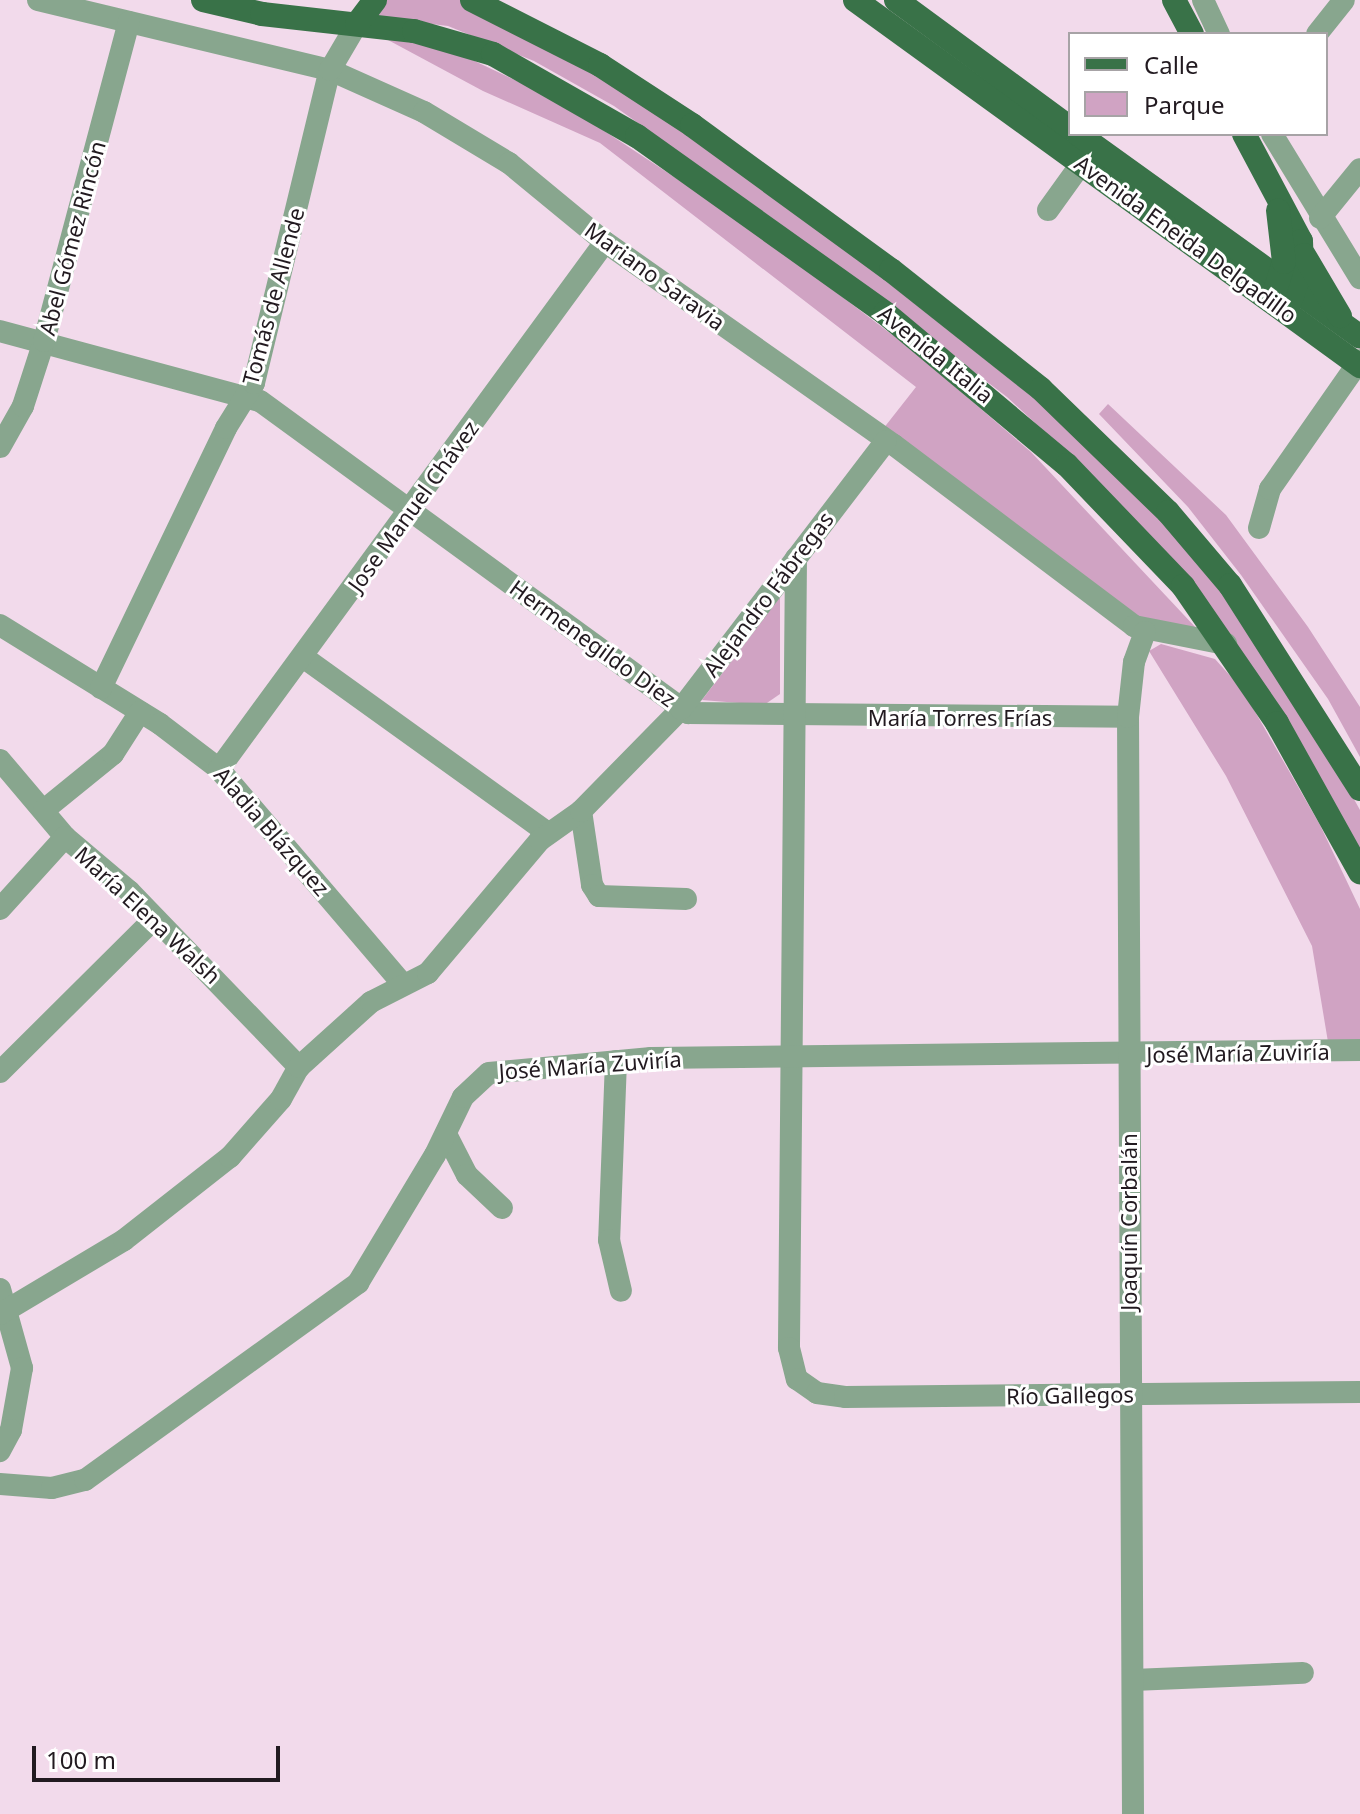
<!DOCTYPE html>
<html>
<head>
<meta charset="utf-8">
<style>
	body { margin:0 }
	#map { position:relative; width:1360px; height:1814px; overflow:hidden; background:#f2daeb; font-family:"Noto Sans",sans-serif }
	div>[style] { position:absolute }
	.green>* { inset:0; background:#d0a3c3 }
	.minor>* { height:22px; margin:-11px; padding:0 11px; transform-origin:11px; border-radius:11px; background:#88a68e }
	.major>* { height:24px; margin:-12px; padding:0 12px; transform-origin:12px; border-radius:12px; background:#397248 }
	span { translate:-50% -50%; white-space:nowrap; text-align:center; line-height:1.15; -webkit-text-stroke:6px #fff; paint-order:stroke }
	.street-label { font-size:22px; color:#221a20 }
	.legend { position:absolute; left:1068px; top:32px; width:260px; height:104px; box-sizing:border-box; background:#fff; border:2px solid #a7a3a6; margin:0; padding:10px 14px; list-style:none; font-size:24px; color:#221a20 }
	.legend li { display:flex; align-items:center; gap:16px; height:40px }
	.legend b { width:40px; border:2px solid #a7a3a6 }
	.scale { position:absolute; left:32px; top:1746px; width:248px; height:36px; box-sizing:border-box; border:4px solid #221a20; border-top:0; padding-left:10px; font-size:24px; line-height:28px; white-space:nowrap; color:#221a20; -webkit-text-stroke:6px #fff; paint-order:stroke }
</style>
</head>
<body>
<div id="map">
	<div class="green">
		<div style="clip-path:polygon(387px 0,460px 0,605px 78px,837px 236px,1039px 398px,1197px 554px,1316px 731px,1360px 810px,1360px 851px,1102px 485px,1007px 397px,772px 218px,614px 106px,534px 61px,448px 26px,375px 17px)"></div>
		<div style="clip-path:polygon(375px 33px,445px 47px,559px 101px,750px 227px,911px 349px,1031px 452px,1198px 630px,1142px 620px,883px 429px,916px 387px,600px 143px,483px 91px)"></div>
		<div style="clip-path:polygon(1108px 404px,1226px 515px,1308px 627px,1360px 707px,1360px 757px,1328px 699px,1241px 575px,1188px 507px,1099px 414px)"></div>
		<div style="clip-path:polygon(780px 597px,780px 694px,764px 705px,702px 700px)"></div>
		<div style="clip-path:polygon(1161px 644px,1215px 659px,1242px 689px,1320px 825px,1360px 909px,1360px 1040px,1328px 1042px,1312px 946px,1226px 776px,1149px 651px)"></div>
	</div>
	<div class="minor">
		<div style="left:38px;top:0;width:300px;rotate:13.5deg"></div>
		<div style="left:330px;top:70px;width:103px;rotate:24.1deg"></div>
		<div style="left:424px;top:112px;width:99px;rotate:31deg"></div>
		<div style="left:509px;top:163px;width:124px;rotate:39.5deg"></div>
		<div style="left:605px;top:242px;width:353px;rotate:35.1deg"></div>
		<div style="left:894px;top:445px;width:301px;rotate:37deg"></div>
		<div style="left:1134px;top:626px;width:94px;rotate:11.1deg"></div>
		<div style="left:1203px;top:0;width:38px;rotate:65deg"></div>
		<div style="left:1317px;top:34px;width:43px;rotate:-51.5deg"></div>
		<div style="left:1272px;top:134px;width:169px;rotate:58.6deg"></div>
		<div style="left:1048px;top:210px;width:57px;rotate:-54.3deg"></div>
		<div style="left:1320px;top:218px;width:63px;rotate:-50.8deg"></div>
		<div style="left:0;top:331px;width:269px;rotate:15.1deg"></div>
		<div style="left:260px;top:401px;width:530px;rotate:36.09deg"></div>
		<div style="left:688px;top:713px;width:440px;rotate:0.5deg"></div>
		<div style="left:0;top:447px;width:47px;rotate:-60.7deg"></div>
		<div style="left:23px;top:406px;width:68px;rotate:-72.1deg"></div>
		<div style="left:44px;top:341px;width:330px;rotate:-75.1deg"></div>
		<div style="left:1259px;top:528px;width:41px;rotate:-74.2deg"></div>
		<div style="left:1270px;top:489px;width:157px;rotate:-55.1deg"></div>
		<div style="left:796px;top:558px;width:790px;rotate:90.51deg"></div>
		<div style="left:789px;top:1348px;width:32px;rotate:76deg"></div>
		<div style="left:797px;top:1379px;width:24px;rotate:35deg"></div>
		<div style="left:817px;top:1393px;width:28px;rotate:8deg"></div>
		<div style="left:845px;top:1397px;width:515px;rotate:-0.56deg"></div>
		<div style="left:0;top:625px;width:188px;rotate:31.7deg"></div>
		<div style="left:160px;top:724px;width:74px;rotate:37.3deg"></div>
		<div style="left:219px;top:769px;width:282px;rotate:49.5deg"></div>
		<div style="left:303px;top:657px;width:302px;rotate:35.7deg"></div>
		<div style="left:101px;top:688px;width:288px;rotate:-64.3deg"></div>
		<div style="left:226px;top:428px;width:53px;rotate:-58.1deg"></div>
		<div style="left:254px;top:383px;width:322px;rotate:-76.4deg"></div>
		<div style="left:330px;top:70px;width:53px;rotate:-59.6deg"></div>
		<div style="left:0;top:760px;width:101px;rotate:49.8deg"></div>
		<div style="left:65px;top:837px;width:84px;rotate:40.2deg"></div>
		<div style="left:129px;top:891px;width:245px;rotate:46deg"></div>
		<div style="left:219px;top:769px;width:653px;rotate:-53.78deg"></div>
		<div style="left:44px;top:810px;width:89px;rotate:-39.1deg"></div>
		<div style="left:113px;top:754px;width:50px;rotate:-57.3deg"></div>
		<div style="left:581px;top:811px;width:75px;rotate:81.5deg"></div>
		<div style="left:592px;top:885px;width:13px;rotate:58deg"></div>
		<div style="left:599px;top:896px;width:87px;rotate:2deg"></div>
		<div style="left:0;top:909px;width:97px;rotate:-47.9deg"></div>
		<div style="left:616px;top:1061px;width:179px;rotate:92.2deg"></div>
		<div style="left:609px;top:1240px;width:52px;rotate:76.8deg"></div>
		<div style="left:0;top:1072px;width:218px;rotate:-44.8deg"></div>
		<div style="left:446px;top:1134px;width:46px;rotate:62.9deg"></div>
		<div style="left:467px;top:1175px;width:48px;rotate:43.3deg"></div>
		<div style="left:0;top:1289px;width:82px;rotate:74.4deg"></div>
		<div style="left:22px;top:1368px;width:63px;rotate:100.1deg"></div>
		<div style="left:11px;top:1430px;width:24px;rotate:118deg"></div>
		<div style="left:0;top:1314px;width:144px;rotate:-30.8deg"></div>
		<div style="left:124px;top:1240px;width:135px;rotate:-38.1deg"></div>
		<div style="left:230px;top:1157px;width:77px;rotate:-48.7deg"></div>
		<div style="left:281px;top:1099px;width:37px;rotate:-61deg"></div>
		<div style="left:299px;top:1067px;width:97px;rotate:-42.1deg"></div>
		<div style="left:371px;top:1002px;width:64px;rotate:-27deg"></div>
		<div style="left:428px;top:973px;width:174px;rotate:-49.9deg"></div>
		<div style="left:540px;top:840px;width:50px;rotate:-35.3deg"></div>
		<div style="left:581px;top:811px;width:143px;rotate:-45.6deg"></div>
		<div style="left:681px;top:709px;width:337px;rotate:-52.6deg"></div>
		<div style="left:0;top:1484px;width:52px;rotate:4.4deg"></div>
		<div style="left:52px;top:1488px;width:34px;rotate:-14deg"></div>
		<div style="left:85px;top:1480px;width:337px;rotate:-35.8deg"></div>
		<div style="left:358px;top:1283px;width:149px;rotate:-59deg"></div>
		<div style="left:435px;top:1155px;width:64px;rotate:-64.2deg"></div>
		<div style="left:463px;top:1097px;width:35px;rotate:-43deg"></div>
		<div style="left:489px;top:1073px;width:163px;rotate:-5.3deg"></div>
		<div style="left:651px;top:1058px;width:709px;rotate:-0.65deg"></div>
		<div style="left:1133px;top:1680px;width:170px;rotate:-2.4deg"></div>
		<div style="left:1133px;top:1814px;width:1097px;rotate:-90.26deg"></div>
		<div style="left:1128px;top:717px;width:55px;rotate:-83.8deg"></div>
		<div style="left:1134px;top:662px;width:32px;rotate:-70deg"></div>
	</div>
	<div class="major">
		<div style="left:203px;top:0;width:61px;rotate:13.3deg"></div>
		<div style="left:262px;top:14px;width:153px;rotate:6.4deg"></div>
		<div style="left:414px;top:31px;width:82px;rotate:16.2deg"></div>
		<div style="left:493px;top:54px;width:166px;rotate:29.7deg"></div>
		<div style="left:637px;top:136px;width:305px;rotate:35.5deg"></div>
		<div style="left:885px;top:313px;width:237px;rotate:39.9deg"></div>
		<div style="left:1067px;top:465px;width:168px;rotate:46.2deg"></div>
		<div style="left:1183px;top:586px;width:166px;rotate:55.5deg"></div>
		<div style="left:1277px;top:723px;width:171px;rotate:60.9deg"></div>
		<div style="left:472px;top:0;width:144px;rotate:26.9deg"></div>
		<div style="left:600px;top:65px;width:110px;rotate:33.1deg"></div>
		<div style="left:692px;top:125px;width:246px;rotate:36.1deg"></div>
		<div style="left:891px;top:270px;width:191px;rotate:38.4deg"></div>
		<div style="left:1041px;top:389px;width:177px;rotate:44.1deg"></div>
		<div style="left:1168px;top:512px;width:96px;rotate:49.7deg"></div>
		<div style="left:1230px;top:585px;width:242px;rotate:57.5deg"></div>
		<div style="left:855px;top:0;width:624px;rotate:35.93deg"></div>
		<div style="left:896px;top:0;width:216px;rotate:36.3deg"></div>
		<div style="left:1174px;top:0;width:38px;rotate:62deg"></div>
		<div style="left:357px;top:24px;width:30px;rotate:-53deg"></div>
		<div style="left:1078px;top:134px;width:347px;rotate:35.7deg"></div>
		<div style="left:1244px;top:134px;width:121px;rotate:62deg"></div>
		<div style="left:1301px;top:241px;width:26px;rotate:88deg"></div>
		<div style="left:1302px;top:267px;width:36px;rotate:109deg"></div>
		<div style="left:1304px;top:255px;width:71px;rotate:59.5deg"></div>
		<div style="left:1275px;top:291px;width:30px;rotate:-73deg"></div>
		<div style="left:1284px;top:262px;width:52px;rotate:-96.6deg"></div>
	</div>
	<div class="street-label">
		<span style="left:72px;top:238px;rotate:-75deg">Abel Gómez Rincón</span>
		<span style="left:1186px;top:239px;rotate:36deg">Avenida Eneida Delgadillo</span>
		<span style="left:655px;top:276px;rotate:36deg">Mariano Saravia</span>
		<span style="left:273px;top:296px;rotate:-75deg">Tomás de Allende</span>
		<span style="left:936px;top:354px;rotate:39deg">Avenida Italia</span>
		<span style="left:413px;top:506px;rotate:-54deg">Jose Manuel Chávez</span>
		<span style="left:768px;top:594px;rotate:-53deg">Alejandro Fábregas</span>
		<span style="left:593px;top:643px;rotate:36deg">Hermenegildo Diez</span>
		<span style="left:960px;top:718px">María Torres Frías</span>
		<span style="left:272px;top:831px;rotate:49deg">Aladia Blázquez</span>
		<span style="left:148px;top:915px;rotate:43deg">María Elena Walsh</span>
		<span style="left:1238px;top:1053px;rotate:-1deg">José María Zuviría</span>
		<span style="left:590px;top:1065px;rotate:-4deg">José María Zuviría</span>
		<span style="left:1129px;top:1222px;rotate:-90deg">Joaquín Corbalán</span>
		<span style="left:1070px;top:1395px;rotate:-1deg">Río Gallegos</span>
	</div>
	<ul class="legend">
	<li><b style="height:10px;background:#397248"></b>Calle</li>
	<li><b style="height:22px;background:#d0a3c3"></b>Parque</li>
	</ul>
	<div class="scale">100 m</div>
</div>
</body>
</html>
